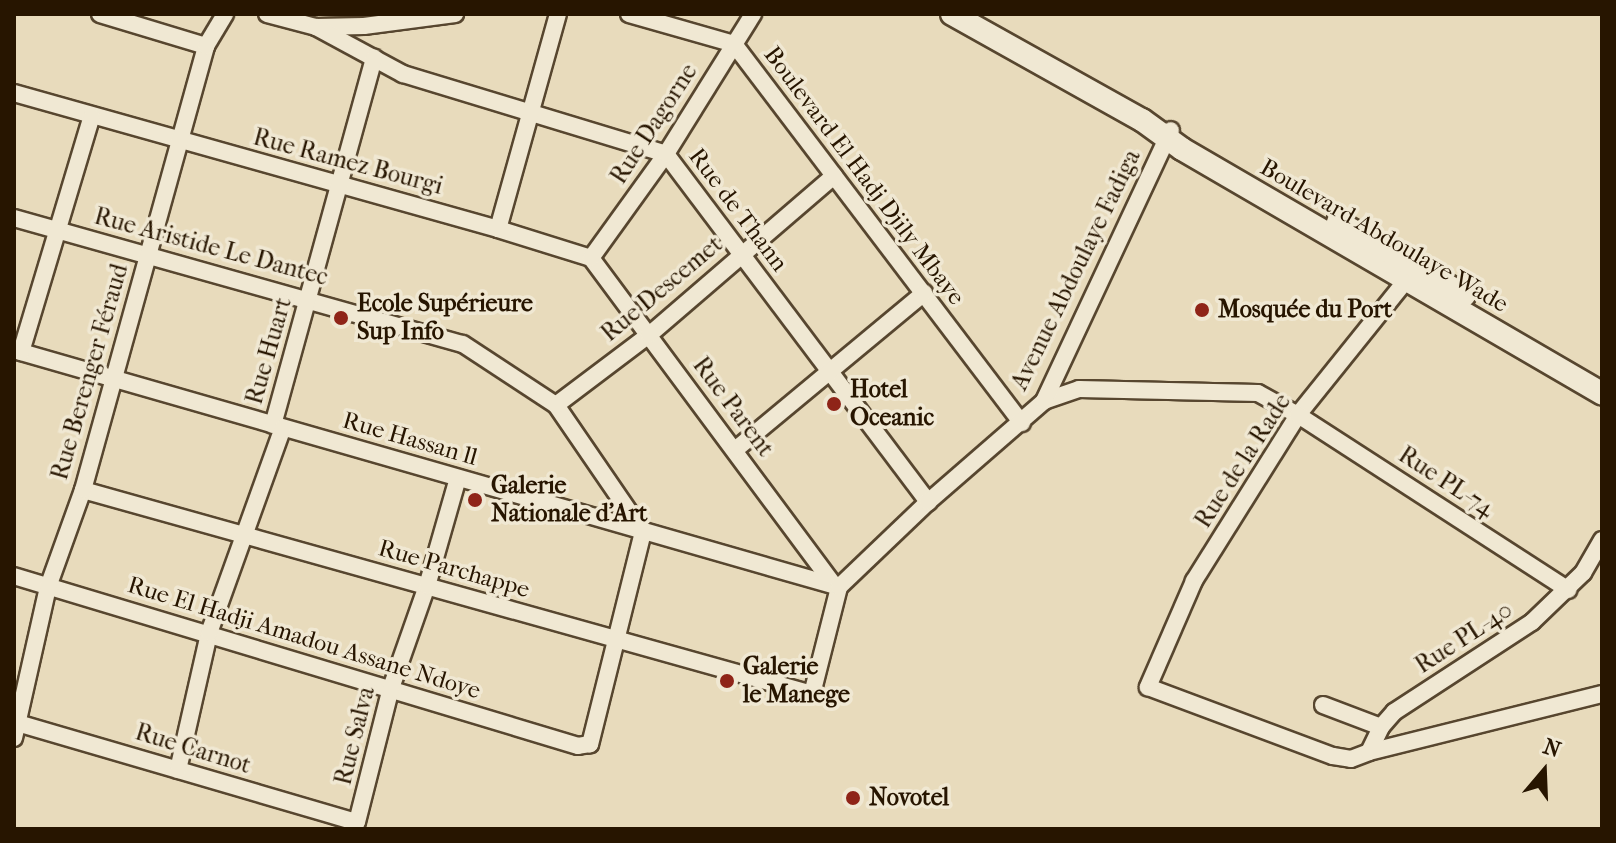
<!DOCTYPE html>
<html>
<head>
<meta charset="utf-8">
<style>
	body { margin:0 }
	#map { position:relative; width:1616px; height:843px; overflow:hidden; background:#e8dbbc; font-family:"IM FELL French Canon",serif }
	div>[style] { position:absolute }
	.roads { filter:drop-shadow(2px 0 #57462f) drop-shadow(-2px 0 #57462f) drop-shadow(0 2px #57462f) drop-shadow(0 -2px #57462f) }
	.street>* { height:16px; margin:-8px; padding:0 8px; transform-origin:8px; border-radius:8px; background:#f0e8d3 }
	.secondary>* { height:22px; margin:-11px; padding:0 11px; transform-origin:11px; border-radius:11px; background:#f0e8d3 }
	.dots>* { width:22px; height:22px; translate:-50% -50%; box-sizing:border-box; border:4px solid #f0e8d3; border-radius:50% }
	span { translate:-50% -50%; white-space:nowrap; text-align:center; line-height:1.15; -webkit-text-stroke:7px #f0e8d3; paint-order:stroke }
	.street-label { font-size:24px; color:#271500 }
	.poi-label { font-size:24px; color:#271500; font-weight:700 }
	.left { translate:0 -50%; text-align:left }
	.frame { position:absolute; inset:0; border:16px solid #271500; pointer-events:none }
	.north { position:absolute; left:1504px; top:731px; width:80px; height:80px; -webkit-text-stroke:6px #f0e8d3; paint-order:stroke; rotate:19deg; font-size:22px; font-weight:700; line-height:32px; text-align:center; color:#271500 }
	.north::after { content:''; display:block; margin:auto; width:28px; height:36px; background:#271500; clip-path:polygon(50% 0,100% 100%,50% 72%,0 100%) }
</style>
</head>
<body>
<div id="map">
	<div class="roads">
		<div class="street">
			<div style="left:100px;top:14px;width:111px;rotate:16.8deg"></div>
			<div style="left:267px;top:14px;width:51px;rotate:14.9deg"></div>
			<div style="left:316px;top:27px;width:48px;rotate:-1.2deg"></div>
			<div style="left:364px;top:26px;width:92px;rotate:-7.5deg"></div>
			<div style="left:629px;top:14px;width:109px;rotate:15.9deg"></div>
			<div style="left:734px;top:44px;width:476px;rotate:52.8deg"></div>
			<div style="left:316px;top:27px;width:99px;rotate:28.4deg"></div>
			<div style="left:403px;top:74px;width:275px;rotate:16.9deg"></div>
			<div style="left:666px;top:154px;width:436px;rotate:53deg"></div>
			<div style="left:14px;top:93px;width:503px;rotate:15.69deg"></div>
			<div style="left:498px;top:229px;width:97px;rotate:17.3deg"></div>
			<div style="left:14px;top:218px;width:466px;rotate:15.7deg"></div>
			<div style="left:463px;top:344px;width:111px;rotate:33.3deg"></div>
			<div style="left:556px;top:405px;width:154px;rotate:55.6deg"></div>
			<div style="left:643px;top:532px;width:219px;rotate:104deg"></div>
			<div style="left:590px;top:744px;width:12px;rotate:171deg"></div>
			<div style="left:578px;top:746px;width:589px;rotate:-163.23deg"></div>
			<div style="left:498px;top:229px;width:223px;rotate:-74.4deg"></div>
			<div style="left:591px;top:258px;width:409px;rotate:53.4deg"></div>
			<div style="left:591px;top:258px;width:128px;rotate:-54.2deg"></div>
			<div style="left:666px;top:154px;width:165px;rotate:-58.1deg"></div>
			<div style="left:1412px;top:273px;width:182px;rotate:128.8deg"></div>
			<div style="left:1298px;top:415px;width:196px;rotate:122.1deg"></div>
			<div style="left:1194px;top:581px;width:116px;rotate:113.5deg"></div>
			<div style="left:1148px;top:687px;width:197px;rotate:20.5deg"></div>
			<div style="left:1333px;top:756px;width:18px;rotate:9deg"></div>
			<div style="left:1351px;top:759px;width:19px;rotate:-21deg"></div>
			<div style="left:1369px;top:752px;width:28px;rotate:-64deg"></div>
			<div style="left:1381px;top:727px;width:20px;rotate:-49deg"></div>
			<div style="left:1394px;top:712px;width:165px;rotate:-33.1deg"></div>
			<div style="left:1532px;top:622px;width:71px;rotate:-43.9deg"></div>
			<div style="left:1583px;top:573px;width:38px;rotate:-60deg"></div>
			<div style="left:14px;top:350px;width:858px;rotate:16.03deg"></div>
			<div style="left:21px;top:352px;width:246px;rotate:-73.3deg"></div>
			<div style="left:1044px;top:401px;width:37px;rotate:-19deg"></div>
			<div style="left:1079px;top:389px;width:179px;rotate:1.3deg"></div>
			<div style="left:1258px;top:393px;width:46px;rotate:28.8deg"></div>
			<div style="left:1298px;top:415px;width:322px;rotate:32.9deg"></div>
			<div style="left:556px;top:405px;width:116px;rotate:-37deg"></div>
			<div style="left:649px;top:335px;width:244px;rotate:-40.7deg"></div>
			<div style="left:273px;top:425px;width:381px;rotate:-74.6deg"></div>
			<div style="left:735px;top:450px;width:246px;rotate:-39.7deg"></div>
			<div style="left:83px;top:490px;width:757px;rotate:15.63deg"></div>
			<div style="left:812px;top:694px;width:110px;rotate:-75.8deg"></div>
			<div style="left:839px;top:587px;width:123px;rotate:-43.7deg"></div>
			<div style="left:928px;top:502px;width:154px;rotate:-41deg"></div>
			<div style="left:1044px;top:401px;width:299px;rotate:-64.9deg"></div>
			<div style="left:1323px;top:705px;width:62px;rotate:20.8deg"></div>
			<div style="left:14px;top:722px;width:357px;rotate:16.3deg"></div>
			<div style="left:357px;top:822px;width:138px;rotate:-75.8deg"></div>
			<div style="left:391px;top:688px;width:108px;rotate:-70.6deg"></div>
			<div style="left:427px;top:586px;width:112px;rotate:-74deg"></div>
			<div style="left:14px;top:738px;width:155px;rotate:-77.3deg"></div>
			<div style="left:48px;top:587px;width:103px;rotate:-70.2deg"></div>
			<div style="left:83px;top:490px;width:461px;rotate:-74.5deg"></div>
			<div style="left:206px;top:46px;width:37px;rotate:-59deg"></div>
			<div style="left:1369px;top:752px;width:240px;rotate:-14deg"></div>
			<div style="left:178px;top:770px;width:140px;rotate:-77.2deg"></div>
			<div style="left:209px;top:633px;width:218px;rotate:-70.2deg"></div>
		</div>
		<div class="secondary">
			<div style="left:952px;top:14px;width:218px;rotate:29.2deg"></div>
			<div style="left:1142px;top:120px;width:49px;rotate:35.9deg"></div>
			<div style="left:1182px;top:149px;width:486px;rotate:30.2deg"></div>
			<div style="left:1338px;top:222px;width:146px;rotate:30.1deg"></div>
		</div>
	</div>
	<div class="dots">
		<div style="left:1202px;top:310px;background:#8f2418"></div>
		<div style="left:341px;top:318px;background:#8f2418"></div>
		<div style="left:834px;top:404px;background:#8f2418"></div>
		<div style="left:475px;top:500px;background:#8f2418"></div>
		<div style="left:727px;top:681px;background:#8f2418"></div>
		<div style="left:853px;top:798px;background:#8f2418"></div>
	</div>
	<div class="street-label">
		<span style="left:654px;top:124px;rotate:-57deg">Rue Dagorne</span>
		<span style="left:348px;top:162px;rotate:15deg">Rue Ramez Bourgi</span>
		<span style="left:864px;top:176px;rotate:53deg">Boulevard El Hadj Djily Mbaye</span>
		<span style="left:738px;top:210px;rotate:53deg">Rue de Thann</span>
		<span style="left:1384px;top:236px;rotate:30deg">Boulevard Abdoulaye Wade</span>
		<span style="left:211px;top:247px;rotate:15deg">Rue Aristide Le Dantec</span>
		<span style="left:1076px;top:270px;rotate:-64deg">Avenue Abdoulaye Fadiga</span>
		<span style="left:662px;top:289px;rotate:-40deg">Rue Descemet</span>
		<span style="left:269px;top:351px;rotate:-74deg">Rue Huart</span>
		<span style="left:90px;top:372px;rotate:-74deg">Rue Berenger Féraud</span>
		<span style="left:733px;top:407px;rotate:53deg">Rue Parent</span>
		<span style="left:410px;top:439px;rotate:16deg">Rue Hassan ll</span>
		<span style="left:1243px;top:461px;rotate:-57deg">Rue de la Rade</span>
		<span style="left:1446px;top:482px;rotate:33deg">Rue PL-74</span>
		<span style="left:454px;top:569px;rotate:16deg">Rue Parchappe</span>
		<span style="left:304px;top:638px;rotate:17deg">Rue El Hadji Amadou Assane Ndoye</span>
		<span style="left:1464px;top:638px;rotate:-33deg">Rue PL-40</span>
		<span style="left:355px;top:736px;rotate:-76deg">Rue Salva</span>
		<span style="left:193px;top:749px;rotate:17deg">Rue Carnot</span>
	</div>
	<div class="poi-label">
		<span class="left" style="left:357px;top:318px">Ecole Supérieure<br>Sup Info</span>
		<span class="left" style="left:1218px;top:310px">Mosquée du Port</span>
		<span class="left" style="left:850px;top:404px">Hotel<br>Oceanic</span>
		<span class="left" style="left:491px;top:500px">Galerie<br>Nationale d'Art</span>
		<span class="left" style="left:743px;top:681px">Galerie<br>le Manege</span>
		<span class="left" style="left:869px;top:798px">Novotel</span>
	</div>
	<div class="frame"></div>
	<div class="north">N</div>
</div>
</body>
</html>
